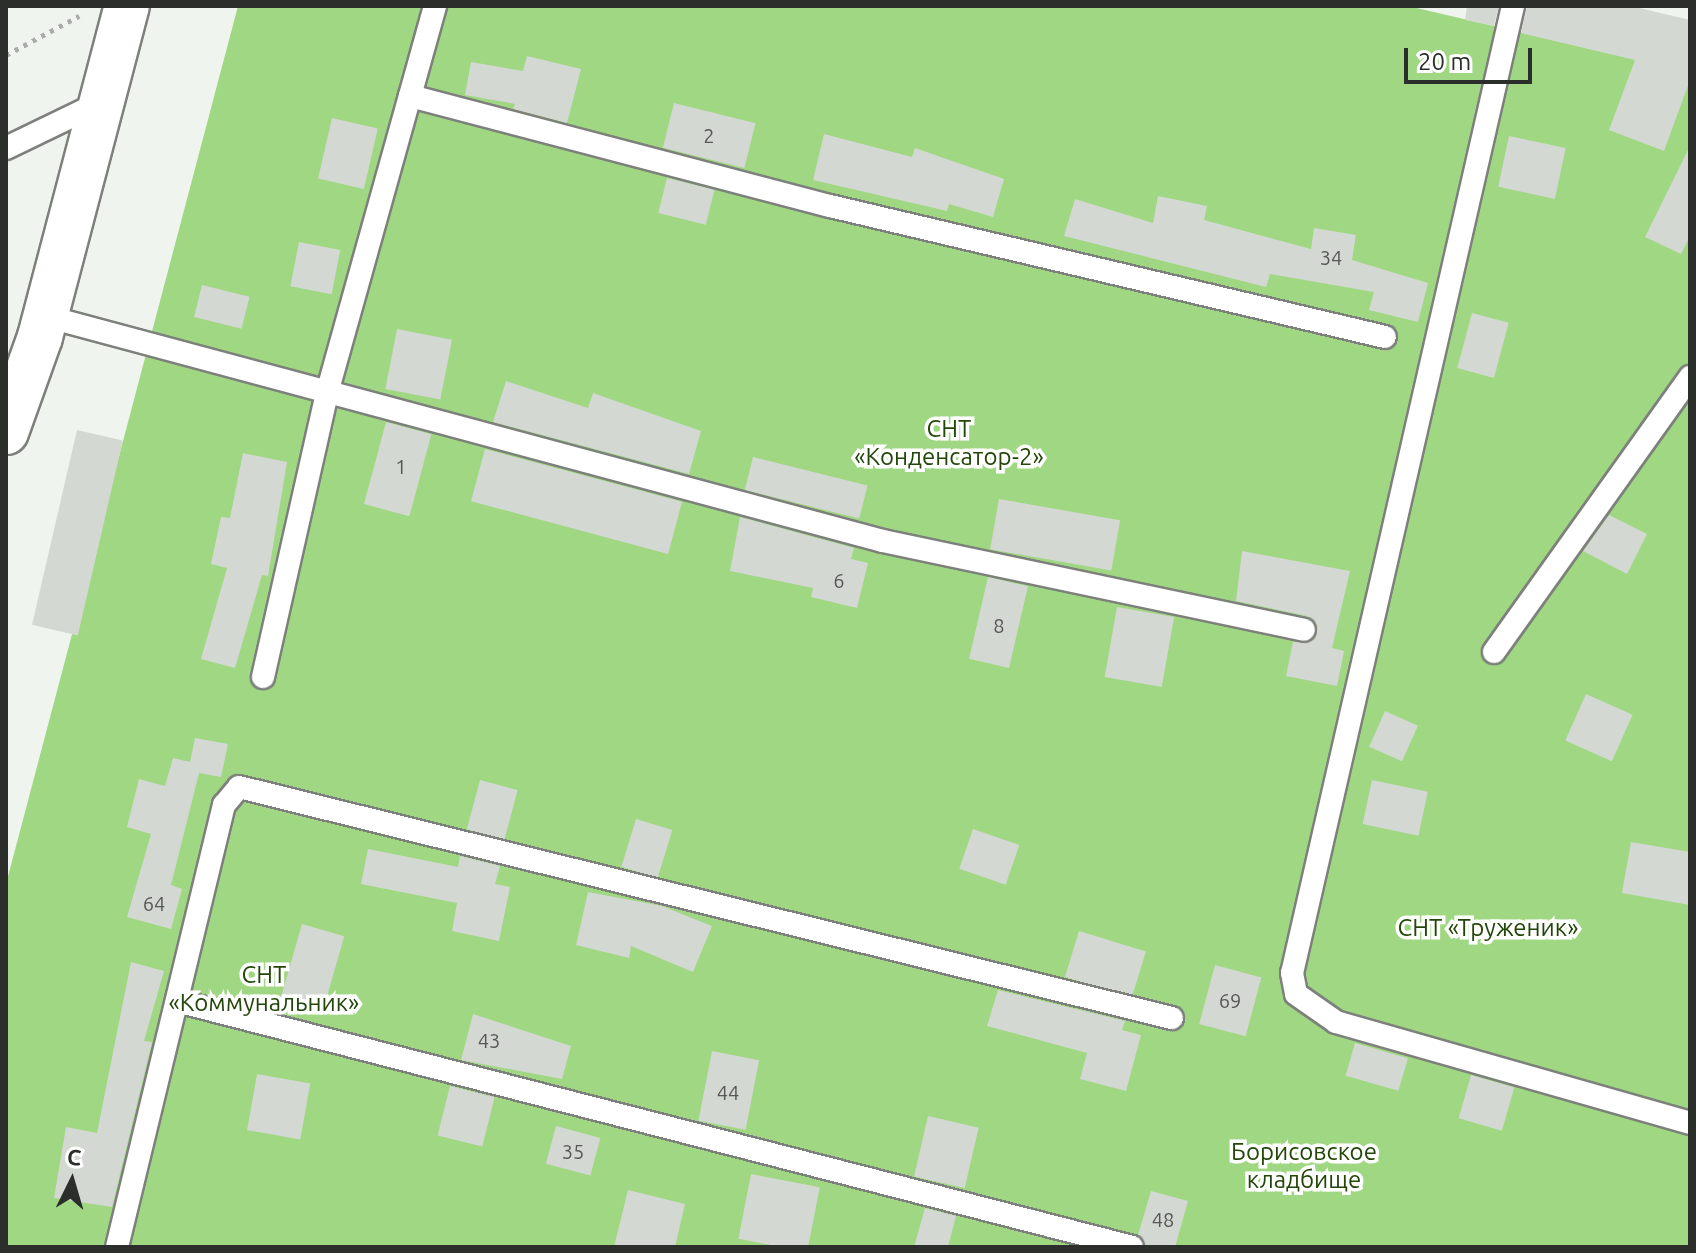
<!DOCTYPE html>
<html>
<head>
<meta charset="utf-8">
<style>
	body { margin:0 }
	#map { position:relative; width:1696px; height:1253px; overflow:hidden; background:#f0f4ee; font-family:Ubuntu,sans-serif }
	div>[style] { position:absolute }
	.green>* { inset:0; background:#9fd782 }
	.building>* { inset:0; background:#d4d8d3; transform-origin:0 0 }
	.path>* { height:5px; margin-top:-2.5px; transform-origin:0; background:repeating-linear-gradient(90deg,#a9aca8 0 4px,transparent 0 10px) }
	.roads { filter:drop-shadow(2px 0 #7d807b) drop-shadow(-2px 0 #7d807b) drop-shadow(0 2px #7d807b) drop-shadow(0 -2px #7d807b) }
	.lane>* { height:22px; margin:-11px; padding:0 11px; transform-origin:11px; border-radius:11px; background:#fff }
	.street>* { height:44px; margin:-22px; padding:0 22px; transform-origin:22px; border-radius:22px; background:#fff }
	span { translate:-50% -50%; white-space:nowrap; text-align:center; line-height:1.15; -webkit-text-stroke:7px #fff; paint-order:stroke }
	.number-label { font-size:20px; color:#565856 }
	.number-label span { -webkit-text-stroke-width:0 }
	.park-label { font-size:24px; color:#234609 }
	.frame { position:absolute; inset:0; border:8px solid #2c2e2c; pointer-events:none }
	.north { position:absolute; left:32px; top:1141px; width:80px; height:80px; -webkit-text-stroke:6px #fff; paint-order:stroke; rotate:5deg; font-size:22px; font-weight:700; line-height:32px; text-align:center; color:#2c2e2c }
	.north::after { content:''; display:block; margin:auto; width:28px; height:36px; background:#2c2e2c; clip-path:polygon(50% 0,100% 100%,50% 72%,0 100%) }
	.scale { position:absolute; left:1404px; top:48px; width:128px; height:36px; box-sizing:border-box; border:4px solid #2c2e2c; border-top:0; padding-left:10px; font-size:24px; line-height:28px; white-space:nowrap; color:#2c2e2c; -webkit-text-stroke:6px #fff; paint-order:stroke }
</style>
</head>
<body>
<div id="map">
	<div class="green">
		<div style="clip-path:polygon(238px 6px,1408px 6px,1690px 72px,1690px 1247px,6px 1247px,6px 884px)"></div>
	</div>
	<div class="building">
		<div style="clip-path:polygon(1467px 6px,1499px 6px,1494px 26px,1465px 20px)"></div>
		<div style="clip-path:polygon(1527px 6px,1631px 6px,1690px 20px,1690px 80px,1664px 151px,1609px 130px,1635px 60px,1521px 33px)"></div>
		<div style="clip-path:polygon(527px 56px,581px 69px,567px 123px,513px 109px,515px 104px,465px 95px,471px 62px,523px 71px)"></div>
		<div style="left:674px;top:103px;width:84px;height:46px;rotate:14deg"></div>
		<div style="left:332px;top:118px;width:47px;height:62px;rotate:13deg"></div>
		<div style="clip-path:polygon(824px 134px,912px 157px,915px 148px,1004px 179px,993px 217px,949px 204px,947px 211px,813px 180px)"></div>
		<div style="left:1509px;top:136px;width:58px;height:52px;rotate:12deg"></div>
		<div style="clip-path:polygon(1690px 146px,1690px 236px,1681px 254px,1645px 237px)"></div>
		<div style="left:667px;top:178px;width:49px;height:36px;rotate:14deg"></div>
		<div style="clip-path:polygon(1158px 196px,1207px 206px,1204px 220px,1311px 249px,1314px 228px,1356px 235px,1352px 260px,1428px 283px,1418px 322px,1369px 310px,1374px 292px,1270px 274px,1266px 287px,1064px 236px,1075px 199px,1153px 223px)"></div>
		<div style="left:299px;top:242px;width:42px;height:45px;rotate:11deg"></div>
		<div style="left:202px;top:285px;width:49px;height:33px;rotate:14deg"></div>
		<div style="left:1472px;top:313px;width:38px;height:57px;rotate:15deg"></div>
		<div style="left:397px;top:329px;width:56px;height:61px;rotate:11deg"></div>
		<div style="clip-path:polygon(506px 381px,588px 408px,593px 393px,701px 431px,689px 474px,493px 422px)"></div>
		<div style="left:386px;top:422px;width:47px;height:85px;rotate:15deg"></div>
		<div style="left:77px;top:430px;width:47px;height:200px;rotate:13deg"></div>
		<div style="left:485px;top:449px;width:204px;height:54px;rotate:15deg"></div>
		<div style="clip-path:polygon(243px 453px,287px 462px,268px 576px,262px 575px,235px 668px,201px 659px,227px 568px,211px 564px,221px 517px,230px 518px)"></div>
		<div style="left:753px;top:457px;width:118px;height:34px;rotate:14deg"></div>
		<div style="left:999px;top:499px;width:123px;height:51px;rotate:10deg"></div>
		<div style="clip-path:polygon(1609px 515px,1647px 534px,1627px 574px,1583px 551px)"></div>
		<div style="clip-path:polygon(740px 517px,854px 548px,851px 559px,868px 563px,857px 608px,811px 597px,813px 588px,730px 571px)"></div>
		<div style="clip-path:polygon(1242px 551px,1350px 571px,1332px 648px,1344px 651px,1337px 686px,1286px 676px,1293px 642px,1314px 640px,1317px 625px,1307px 616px,1236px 601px)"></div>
		<div style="left:988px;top:577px;width:41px;height:84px;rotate:13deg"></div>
		<div style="left:1117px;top:607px;width:58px;height:71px;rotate:10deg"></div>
		<div style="left:1586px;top:694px;width:51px;height:51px;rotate:24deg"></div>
		<div style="left:1385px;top:711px;width:36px;height:39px;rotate:24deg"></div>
		<div style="clip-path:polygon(195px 738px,228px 744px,221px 777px,199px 773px,171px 885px,182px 889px,171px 929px,127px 917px,151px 834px,127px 827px,139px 779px,165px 786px,173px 758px,190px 762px)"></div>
		<div style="left:480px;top:780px;width:39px;height:51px;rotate:15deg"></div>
		<div style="left:1372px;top:780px;width:57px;height:45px;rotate:12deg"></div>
		<div style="left:636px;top:819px;width:38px;height:50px;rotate:17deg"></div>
		<div style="left:973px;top:829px;width:49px;height:42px;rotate:19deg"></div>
		<div style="clip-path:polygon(1631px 842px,1690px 852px,1690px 905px,1622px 893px)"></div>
		<div style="clip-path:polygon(368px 849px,458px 867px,460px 856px,500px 866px,495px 884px,510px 887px,499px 941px,452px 931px,457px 903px,361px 884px)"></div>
		<div style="clip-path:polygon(588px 892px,662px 906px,712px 926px,693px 972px,631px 946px,629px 958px,576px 945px)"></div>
		<div style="left:302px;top:924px;width:44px;height:82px;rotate:16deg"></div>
		<div style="left:1079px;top:931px;width:70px;height:48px;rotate:17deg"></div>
		<div style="clip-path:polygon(131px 962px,164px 971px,144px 1041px,152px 1042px,112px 1207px,54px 1198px,66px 1127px,97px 1133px)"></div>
		<div style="left:1215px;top:965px;width:48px;height:61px;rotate:15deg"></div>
		<div style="clip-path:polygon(998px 990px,1125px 1021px,1122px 1030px,1141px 1035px,1126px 1091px,1080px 1079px,1087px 1053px,987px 1026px)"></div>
		<div style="clip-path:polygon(473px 1014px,571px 1046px,562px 1079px,461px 1060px)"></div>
		<div style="left:1355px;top:1043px;width:55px;height:34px;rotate:16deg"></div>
		<div style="left:712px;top:1051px;width:48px;height:71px;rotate:11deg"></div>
		<div style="left:257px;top:1074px;width:54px;height:57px;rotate:10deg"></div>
		<div style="left:1471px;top:1075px;width:45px;height:45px;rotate:16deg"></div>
		<div style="left:450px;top:1086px;width:46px;height:51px;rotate:14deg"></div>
		<div style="left:928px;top:1116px;width:52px;height:62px;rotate:13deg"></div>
		<div style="left:556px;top:1126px;width:46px;height:39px;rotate:15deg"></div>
		<div style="left:751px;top:1174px;width:70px;height:66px;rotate:11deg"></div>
		<div style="clip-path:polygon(628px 1190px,685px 1204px,675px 1247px,614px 1247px)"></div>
		<div style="clip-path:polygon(1151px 1191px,1188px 1201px,1175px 1247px,1146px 1247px,1138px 1235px)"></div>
		<div style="clip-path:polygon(925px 1208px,956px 1216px,948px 1247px,914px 1247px)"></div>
	</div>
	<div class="path">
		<div style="left:6px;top:55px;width:83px;rotate:-28.1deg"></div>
	</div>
	<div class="roads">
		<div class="lane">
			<div style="left:1513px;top:6px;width:992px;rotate:102.87deg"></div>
			<div style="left:1292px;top:973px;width:21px;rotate:79deg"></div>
			<div style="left:1296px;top:994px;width:49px;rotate:35deg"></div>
			<div style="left:1336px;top:1022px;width:368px;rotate:15.9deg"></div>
			<div style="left:410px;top:96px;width:434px;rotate:14.7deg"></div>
			<div style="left:830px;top:206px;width:570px;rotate:13.28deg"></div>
			<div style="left:6px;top:148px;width:106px;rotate:-25.8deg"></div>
			<div style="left:45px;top:316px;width:868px;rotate:15.03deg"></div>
			<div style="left:883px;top:541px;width:430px;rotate:11.9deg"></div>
			<div style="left:1494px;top:652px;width:338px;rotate:-54.5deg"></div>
			<div style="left:263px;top:677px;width:291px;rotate:-77.3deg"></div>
			<div style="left:327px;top:393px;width:402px;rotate:-74.4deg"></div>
			<div style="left:177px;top:1001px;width:986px;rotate:14.44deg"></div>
			<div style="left:117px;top:1247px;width:455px;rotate:-76.4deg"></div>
			<div style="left:224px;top:805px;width:23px;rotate:-50deg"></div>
			<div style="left:239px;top:787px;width:961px;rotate:13.91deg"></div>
		</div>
		<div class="street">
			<div style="left:6px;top:432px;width:101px;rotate:-70.3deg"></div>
			<div style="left:40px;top:337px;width:342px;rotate:-75.3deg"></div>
		</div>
	</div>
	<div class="number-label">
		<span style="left:709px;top:135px">2</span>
		<span style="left:1331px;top:257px">34</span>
		<span style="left:401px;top:466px">1</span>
		<span style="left:839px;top:580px">6</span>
		<span style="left:999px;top:625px">8</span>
		<span style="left:154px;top:903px">64</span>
		<span style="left:1230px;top:1000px">69</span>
		<span style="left:489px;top:1040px">43</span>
		<span style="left:728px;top:1092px">44</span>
		<span style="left:573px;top:1151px">35</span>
		<span style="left:1163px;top:1219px">48</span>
	</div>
	<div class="park-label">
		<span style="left:949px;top:443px">СНТ<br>«Конденсатор-2»</span>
		<span style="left:1488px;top:928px">СНТ «Труженик»</span>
		<span style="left:264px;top:989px">СНТ<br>«Коммунальник»</span>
		<span style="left:1304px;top:1166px">Борисовское<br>кладбище</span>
	</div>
	<div class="frame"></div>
	<div class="north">С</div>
	<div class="scale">20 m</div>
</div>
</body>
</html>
